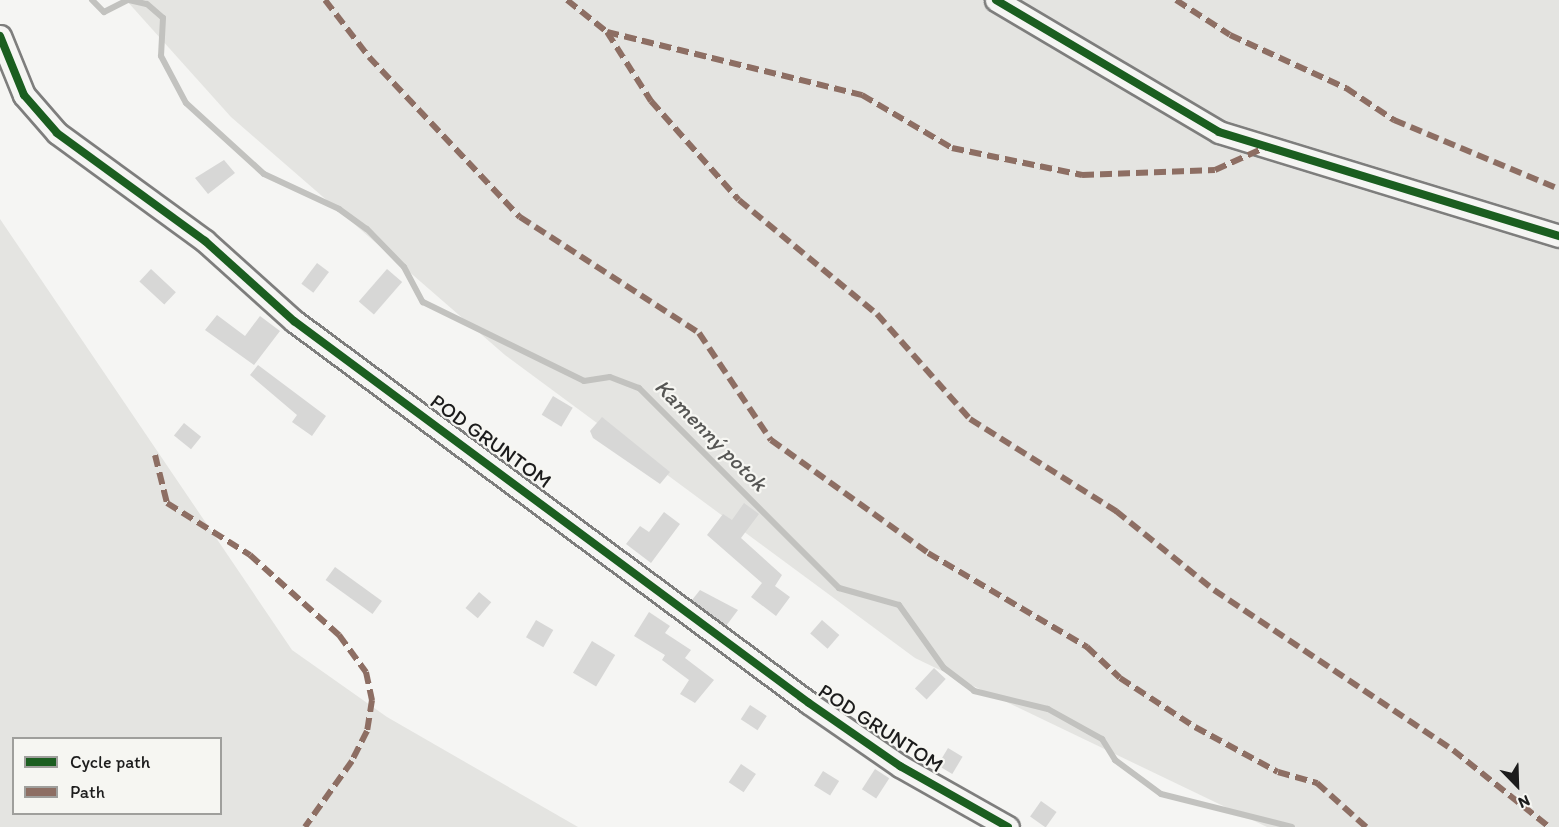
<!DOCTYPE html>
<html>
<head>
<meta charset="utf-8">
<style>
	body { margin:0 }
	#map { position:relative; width:1559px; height:827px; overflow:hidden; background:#f5f5f3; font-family:Itim,sans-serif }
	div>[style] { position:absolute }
	.green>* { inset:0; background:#e4e4e1 }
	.stream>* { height:6px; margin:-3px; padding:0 3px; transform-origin:3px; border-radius:3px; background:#c2c2bf }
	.building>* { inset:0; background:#d7d7d6; transform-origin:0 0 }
	.roads { filter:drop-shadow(2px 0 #7e7e7d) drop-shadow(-2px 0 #7e7e7d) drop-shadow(0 2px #7e7e7d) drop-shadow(0 -2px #7e7e7d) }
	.minor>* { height:21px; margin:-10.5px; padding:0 10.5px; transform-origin:10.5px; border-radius:10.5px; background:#f5f5f3 }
	.quiet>* { height:6px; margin-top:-3px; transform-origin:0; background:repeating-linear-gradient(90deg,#8d6e63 0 12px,transparent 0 18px) }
	.cycleway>* { height:8px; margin:-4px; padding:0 4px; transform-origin:4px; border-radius:4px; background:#1b5e20 }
	span { translate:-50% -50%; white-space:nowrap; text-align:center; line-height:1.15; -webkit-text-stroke:4.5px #f6f6f2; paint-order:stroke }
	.street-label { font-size:21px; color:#1c1c1c }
	.water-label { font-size:22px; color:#565654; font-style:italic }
	.legend { position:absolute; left:12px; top:737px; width:210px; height:78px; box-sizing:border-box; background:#f6f6f2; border:2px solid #9f9f9c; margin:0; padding:8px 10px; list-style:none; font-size:18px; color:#1c1c1c }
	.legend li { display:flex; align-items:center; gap:12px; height:30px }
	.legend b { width:30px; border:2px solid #9f9f9c }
	.north { position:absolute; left:1487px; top:755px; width:60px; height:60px; -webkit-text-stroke:4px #f6f6f2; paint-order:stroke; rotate:157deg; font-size:16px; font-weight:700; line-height:24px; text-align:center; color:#1c1c1c }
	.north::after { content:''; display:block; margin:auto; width:21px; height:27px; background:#1c1c1c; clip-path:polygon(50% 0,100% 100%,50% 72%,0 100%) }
</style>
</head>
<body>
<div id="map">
	<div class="green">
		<div style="clip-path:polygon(126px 0,1559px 0,1559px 827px,1267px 827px,915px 658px,505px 355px,231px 117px)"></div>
		<div style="clip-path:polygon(evenodd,0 219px,292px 650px,387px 717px,578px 827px,0 827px,0 219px,220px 738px,220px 814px,14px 814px,14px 738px,220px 738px)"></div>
	</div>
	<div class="stream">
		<div style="left:92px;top:0;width:17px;rotate:45deg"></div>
		<div style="left:104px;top:12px;width:27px;rotate:-27deg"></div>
		<div style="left:129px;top:0;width:18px;rotate:13deg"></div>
		<div style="left:147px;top:4px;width:21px;rotate:41deg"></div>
		<div style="left:163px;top:18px;width:38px;rotate:93deg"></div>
		<div style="left:161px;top:56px;width:53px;rotate:62deg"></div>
		<div style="left:186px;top:103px;width:105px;rotate:42.3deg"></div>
		<div style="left:264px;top:174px;width:83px;rotate:25deg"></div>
		<div style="left:339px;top:209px;width:34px;rotate:36deg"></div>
		<div style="left:367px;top:229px;width:53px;rotate:45.8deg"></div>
		<div style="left:404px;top:267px;width:40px;rotate:62deg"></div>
		<div style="left:423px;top:302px;width:179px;rotate:26.1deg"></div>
		<div style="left:584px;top:381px;width:26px;rotate:-9deg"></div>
		<div style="left:610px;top:377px;width:31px;rotate:21deg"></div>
		<div style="left:639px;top:388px;width:283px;rotate:45deg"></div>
		<div style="left:839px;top:588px;width:62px;rotate:15.8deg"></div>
		<div style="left:899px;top:605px;width:77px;rotate:54.5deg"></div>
		<div style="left:944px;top:668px;width:38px;rotate:37deg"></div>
		<div style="left:974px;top:691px;width:76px;rotate:13.7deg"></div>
		<div style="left:1048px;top:709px;width:62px;rotate:29.1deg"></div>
		<div style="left:1102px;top:739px;width:25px;rotate:58deg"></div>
		<div style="left:1115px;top:760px;width:57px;rotate:36.5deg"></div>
		<div style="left:1161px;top:794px;width:135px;rotate:14.1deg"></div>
	</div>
	<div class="building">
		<div style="clip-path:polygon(224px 160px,235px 173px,208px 194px,195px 178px)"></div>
		<div style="left:317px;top:263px;width:15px;height:26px;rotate:37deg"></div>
		<div style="left:151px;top:269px;width:34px;height:17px;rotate:43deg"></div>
		<div style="left:387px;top:269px;width:20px;height:43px;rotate:41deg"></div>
		<div style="clip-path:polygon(217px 315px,245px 336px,260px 316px,280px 331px,254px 365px,205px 330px)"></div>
		<div style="clip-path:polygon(258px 365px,326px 416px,312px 436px,292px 422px,297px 415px,250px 375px)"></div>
		<div style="left:553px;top:396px;width:23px;height:22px;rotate:31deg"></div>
		<div style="clip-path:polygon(602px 417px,670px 472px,660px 484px,593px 438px,590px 431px)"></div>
		<div style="left:184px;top:423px;width:22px;height:16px;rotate:39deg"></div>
		<div style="clip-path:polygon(744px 503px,759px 514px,741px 538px,782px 575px,775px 586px,790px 597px,776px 616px,751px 597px,762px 583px,707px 535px,723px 514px,732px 520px)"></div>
		<div style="clip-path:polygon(664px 512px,680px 524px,651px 563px,626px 544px,640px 526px,649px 532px)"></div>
		<div style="left:335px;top:567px;width:58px;height:16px;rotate:36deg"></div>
		<div style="clip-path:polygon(700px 590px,738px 610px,726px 626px,692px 600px)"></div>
		<div style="left:479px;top:592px;width:16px;height:21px;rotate:40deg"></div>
		<div style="clip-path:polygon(649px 612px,670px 626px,665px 633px,691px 650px,685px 658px,714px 680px,695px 703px,680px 694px,689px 680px,662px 660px,665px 655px,634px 636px)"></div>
		<div style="left:536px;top:620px;width:20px;height:20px;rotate:30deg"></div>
		<div style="left:822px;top:620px;width:23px;height:18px;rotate:41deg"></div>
		<div style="left:592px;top:641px;width:27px;height:37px;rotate:31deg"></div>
		<div style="left:934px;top:668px;width:16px;height:28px;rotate:43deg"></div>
		<div style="left:750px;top:705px;width:20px;height:17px;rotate:33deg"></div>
		<div style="left:948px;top:748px;width:17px;height:20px;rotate:31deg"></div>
		<div style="left:741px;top:764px;width:18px;height:22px;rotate:34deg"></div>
		<div style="left:875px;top:769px;width:17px;height:24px;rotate:33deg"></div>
		<div style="left:823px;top:771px;width:19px;height:17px;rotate:32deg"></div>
		<div style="left:1041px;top:801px;width:19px;height:19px;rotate:35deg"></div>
	</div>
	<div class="roads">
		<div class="minor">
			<div style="left:996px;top:0;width:259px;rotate:30.6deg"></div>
			<div style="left:1219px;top:132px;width:356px;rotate:17deg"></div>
			<div style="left:0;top:36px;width:64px;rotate:67.9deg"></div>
			<div style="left:24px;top:95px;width:50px;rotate:49deg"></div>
			<div style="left:57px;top:133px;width:183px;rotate:36.1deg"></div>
			<div style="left:205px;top:241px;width:120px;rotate:42deg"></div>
			<div style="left:294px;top:321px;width:641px;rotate:36.57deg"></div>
			<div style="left:809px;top:703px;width:111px;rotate:34.7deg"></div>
			<div style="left:900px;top:766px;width:124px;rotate:29.5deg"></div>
		</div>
	</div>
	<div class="quiet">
		<div style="left:325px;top:0;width:72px;rotate:52.3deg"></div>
		<div style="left:369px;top:57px;width:220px;rotate:46.7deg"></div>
		<div style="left:520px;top:217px;width:213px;rotate:32.9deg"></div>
		<div style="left:699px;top:333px;width:129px;rotate:56.1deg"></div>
		<div style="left:771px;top:440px;width:193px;rotate:35.7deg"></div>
		<div style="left:928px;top:553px;width:185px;rotate:30.6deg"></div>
		<div style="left:1087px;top:647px;width:45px;rotate:43.2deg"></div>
		<div style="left:1120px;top:678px;width:90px;rotate:33.2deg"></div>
		<div style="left:1195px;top:727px;width:94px;rotate:28.5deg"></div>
		<div style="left:1278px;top:772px;width:41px;rotate:15.8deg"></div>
		<div style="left:1317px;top:783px;width:66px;rotate:41.9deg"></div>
		<div style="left:567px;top:0;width:51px;rotate:38.7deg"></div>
		<div style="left:607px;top:32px;width:82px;rotate:57.5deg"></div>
		<div style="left:651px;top:101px;width:132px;rotate:48.4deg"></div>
		<div style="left:739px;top:200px;width:179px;rotate:39.6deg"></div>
		<div style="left:877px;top:314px;width:140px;rotate:48.5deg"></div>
		<div style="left:970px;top:419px;width:173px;rotate:32.2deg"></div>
		<div style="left:1116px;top:511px;width:126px;rotate:38.9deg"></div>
		<div style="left:1214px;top:590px;width:288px;rotate:33.8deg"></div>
		<div style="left:1453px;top:750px;width:123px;rotate:38.7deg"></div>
		<div style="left:1176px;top:0;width:64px;rotate:32.9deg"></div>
		<div style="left:1230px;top:35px;width:128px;rotate:24.6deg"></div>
		<div style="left:1346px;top:88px;width:58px;rotate:33.7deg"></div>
		<div style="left:1394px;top:120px;width:179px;rotate:22.7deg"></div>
		<div style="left:607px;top:32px;width:263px;rotate:13.9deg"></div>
		<div style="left:862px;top:95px;width:104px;rotate:30.5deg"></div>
		<div style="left:952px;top:148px;width:133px;rotate:11.7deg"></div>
		<div style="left:1082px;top:175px;width:133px;rotate:-2.2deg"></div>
		<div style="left:1215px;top:170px;width:56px;rotate:-24.3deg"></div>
		<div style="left:155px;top:455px;width:49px;rotate:76deg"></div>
		<div style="left:167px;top:503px;width:98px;rotate:32.1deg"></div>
		<div style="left:250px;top:555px;width:120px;rotate:42deg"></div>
		<div style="left:339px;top:635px;width:46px;rotate:53.9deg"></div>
		<div style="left:366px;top:672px;width:29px;rotate:78deg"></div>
		<div style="left:372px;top:700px;width:31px;rotate:99deg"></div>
		<div style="left:367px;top:731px;width:34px;rotate:117deg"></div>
		<div style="left:352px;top:761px;width:81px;rotate:125.5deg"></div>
	</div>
	<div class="cycleway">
		<div style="left:996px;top:0;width:259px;rotate:30.6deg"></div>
		<div style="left:1219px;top:132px;width:356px;rotate:17deg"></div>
		<div style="left:0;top:36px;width:64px;rotate:67.9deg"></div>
		<div style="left:24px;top:95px;width:50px;rotate:49deg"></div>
		<div style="left:57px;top:133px;width:183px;rotate:36.1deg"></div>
		<div style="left:205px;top:241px;width:120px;rotate:42deg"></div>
		<div style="left:294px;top:321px;width:641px;rotate:36.57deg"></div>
		<div style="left:809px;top:703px;width:111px;rotate:34.7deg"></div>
		<div style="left:900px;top:766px;width:124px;rotate:29.5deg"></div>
	</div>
	<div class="street-label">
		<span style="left:491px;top:441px;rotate:36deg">POD GRUNTOM</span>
		<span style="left:881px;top:728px;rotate:33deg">POD GRUNTOM</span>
	</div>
	<div class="water-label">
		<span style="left:711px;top:435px;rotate:45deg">Kamenný potok</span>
	</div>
	<ul class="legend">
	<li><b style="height:8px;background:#1b5e20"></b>Cycle path</li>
	<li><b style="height:8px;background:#8d6e63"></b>Path</li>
	</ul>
	<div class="north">N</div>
</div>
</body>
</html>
